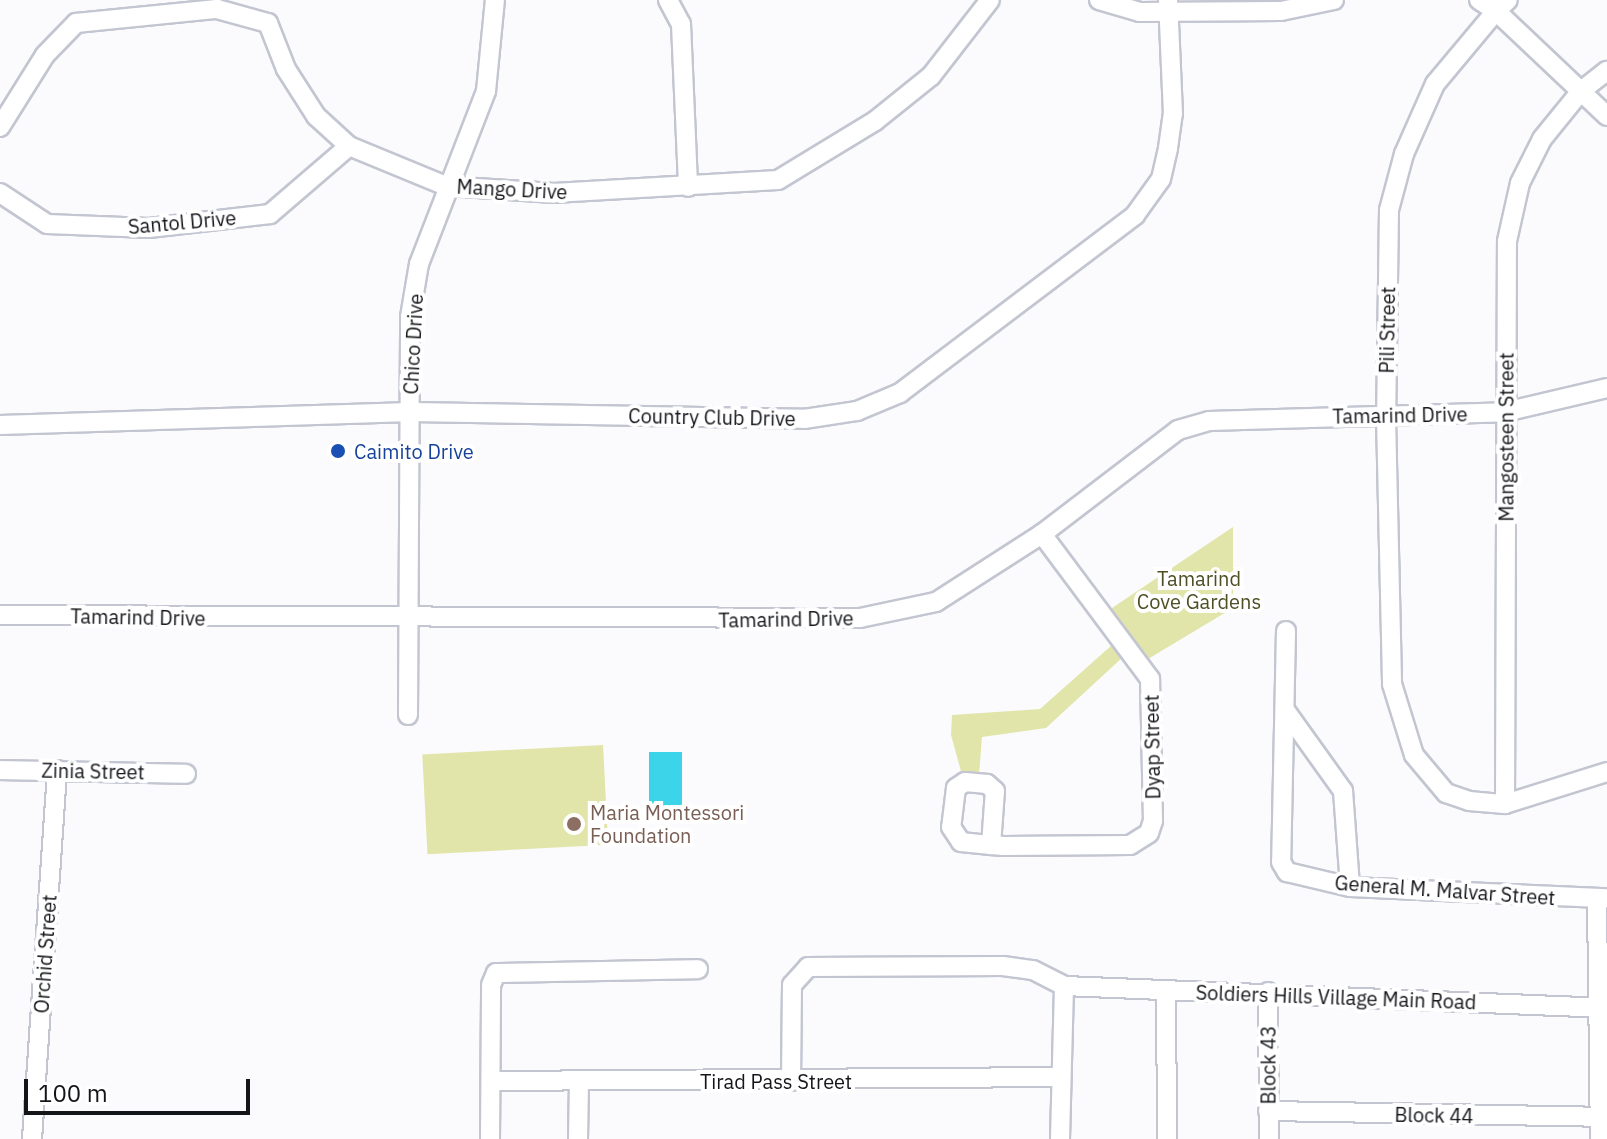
<!DOCTYPE html>
<html>
<head>
<meta charset="utf-8">
<style>
	body { margin:0 }
	#map { position:relative; width:1607px; height:1139px; overflow:hidden; background:#fbfbfe; font-family:"IBM Plex Sans",sans-serif }
	div>[style] { position:absolute }
	.green>* { inset:0; background:#e2e5a9; transform-origin:0 0 }
	.water>* { inset:0; background:#3bd4e8; transform-origin:0 0 }
	.roads { filter:drop-shadow(2px 0 #c3c6d1) drop-shadow(-2px 0 #c3c6d1) drop-shadow(0 2px #c3c6d1) drop-shadow(0 -2px #c3c6d1) }
	.minor>* { height:18px; margin:-9px; padding:0 9px; transform-origin:9px; border-radius:9px; background:#fff }
	.dots>* { width:22px; height:22px; translate:-50% -50%; box-sizing:border-box; border:4px solid #fff; border-radius:50% }
	span { translate:-50% -50%; white-space:nowrap; text-align:center; line-height:1.15; -webkit-text-stroke:8px #fff; paint-order:stroke }
	.street-label { font-size:20px; color:#141519 }
	.transit-label { font-size:20px; color:#164399 }
	.left { translate:0 -50%; text-align:left }
	.park-label { font-size:20px; color:#4e4f25 }
	.education-label { font-size:20px; color:#785e54 }
	.scale { position:absolute; left:24px; top:1079px; width:226px; height:36px; box-sizing:border-box; border:4px solid #141519; border-top:0; padding-left:10px; font-size:24px; line-height:28px; white-space:nowrap; color:#141519; -webkit-text-stroke:6px #fff; paint-order:stroke }
</style>
</head>
<body>
<div id="map">
	<div class="green">
		<div style="clip-path:polygon(1233px 527px,1233px 608px,1148px 659px,1109px 610px)"></div>
		<div style="clip-path:polygon(1112px 645px,1123px 657px,1046px 728px,982px 737px,979px 775px,962px 775px,951px 735px,952px 715px,1040px 709px)"></div>
		<div style="left:603px;top:745px;width:100px;height:181px;rotate:87deg"></div>
	</div>
	<div class="water">
		<div style="left:649px;top:752px;width:33px;height:56px"></div>
	</div>
	<div class="roads">
		<div class="minor">
			<div style="left:668px;top:0;width:27px;rotate:62deg"></div>
			<div style="left:681px;top:24px;width:163px;rotate:87.5deg"></div>
			<div style="left:1099px;top:0;width:43px;rotate:16.3deg"></div>
			<div style="left:1140px;top:12px;width:141px;rotate:-0.4deg"></div>
			<div style="left:1281px;top:11px;width:54px;rotate:-11.7deg"></div>
			<div style="left:1479px;top:0;width:20px;rotate:33deg"></div>
			<div style="left:1496px;top:11px;width:16px;rotate:-43deg"></div>
			<div style="left:1607px;top:116px;width:153px;rotate:-136.6deg"></div>
			<div style="left:1496px;top:11px;width:95px;rotate:129.9deg"></div>
			<div style="left:1435px;top:84px;width:77px;rotate:113.9deg"></div>
			<div style="left:1404px;top:154px;width:58px;rotate:105deg"></div>
			<div style="left:1389px;top:210px;width:207px;rotate:90.8deg"></div>
			<div style="left:1386px;top:417px;width:267px;rotate:88.7deg"></div>
			<div style="left:1392px;top:684px;width:74px;rotate:72.8deg"></div>
			<div style="left:1414px;top:755px;width:50px;rotate:49.9deg"></div>
			<div style="left:1446px;top:793px;width:24px;rotate:19deg"></div>
			<div style="left:1469px;top:801px;width:36px;rotate:5deg"></div>
			<div style="left:1505px;top:804px;width:107px;rotate:-17.4deg"></div>
			<div style="left:0;top:127px;width:85px;rotate:-58deg"></div>
			<div style="left:45px;top:55px;width:45px;rotate:-45.9deg"></div>
			<div style="left:76px;top:23px;width:142px;rotate:-5.7deg"></div>
			<div style="left:217px;top:9px;width:53px;rotate:15.4deg"></div>
			<div style="left:268px;top:23px;width:49px;rotate:68.6deg"></div>
			<div style="left:286px;top:69px;width:56px;rotate:57.4deg"></div>
			<div style="left:316px;top:116px;width:45px;rotate:42.3deg"></div>
			<div style="left:349px;top:146px;width:105px;rotate:22.4deg"></div>
			<div style="left:446px;top:186px;width:108px;rotate:3.7deg"></div>
			<div style="left:554px;top:193px;width:224px;rotate:-3.3deg"></div>
			<div style="left:778px;top:180px;width:114px;rotate:-31.3deg"></div>
			<div style="left:875px;top:121px;width:72px;rotate:-38.8deg"></div>
			<div style="left:931px;top:76px;width:96px;rotate:-52.2deg"></div>
			<div style="left:0;top:193px;width:56px;rotate:33.4deg"></div>
			<div style="left:47px;top:224px;width:102px;rotate:2.2deg"></div>
			<div style="left:149px;top:228px;width:122px;rotate:-6.6deg"></div>
			<div style="left:270px;top:214px;width:104px;rotate:-40.7deg"></div>
			<div style="left:0;top:425px;width:411px;rotate:-1.8deg"></div>
			<div style="left:411px;top:412px;width:393px;rotate:1deg"></div>
			<div style="left:804px;top:419px;width:54px;rotate:-8.6deg"></div>
			<div style="left:857px;top:411px;width:47px;rotate:-22.7deg"></div>
			<div style="left:900px;top:393px;width:295px;rotate:-37.1deg"></div>
			<div style="left:1135px;top:215px;width:44px;rotate:-54.2deg"></div>
			<div style="left:1161px;top:179px;width:32px;rotate:-77deg"></div>
			<div style="left:1168px;top:148px;width:34px;rotate:-82deg"></div>
			<div style="left:1173px;top:114px;width:114px;rotate:-92.5deg"></div>
			<div style="left:0;top:615px;width:860px;rotate:0.2deg"></div>
			<div style="left:860px;top:618px;width:78px;rotate:-11.9deg"></div>
			<div style="left:936px;top:602px;width:126px;rotate:-32.7deg"></div>
			<div style="left:1042px;top:534px;width:171px;rotate:-37.4deg"></div>
			<div style="left:1178px;top:430px;width:32px;rotate:-16deg"></div>
			<div style="left:1209px;top:421px;width:296px;rotate:-1.7deg"></div>
			<div style="left:1505px;top:412px;width:105px;rotate:-13.2deg"></div>
			<div style="left:1286px;top:631px;width:231px;rotate:91.2deg"></div>
			<div style="left:1281px;top:862px;width:12px;rotate:59deg"></div>
			<div style="left:1287px;top:872px;width:65px;rotate:13.4deg"></div>
			<div style="left:1350px;top:887px;width:257px;rotate:2.5deg"></div>
			<div style="left:1285px;top:710px;width:100px;rotate:54.4deg"></div>
			<div style="left:1343px;top:791px;width:96px;rotate:85.8deg"></div>
			<div style="left:408px;top:715px;width:398px;rotate:-89.7deg"></div>
			<div style="left:410px;top:317px;width:54px;rotate:-80.4deg"></div>
			<div style="left:419px;top:264px;width:186px;rotate:-68.8deg"></div>
			<div style="left:486px;top:91px;width:91px;rotate:-84.4deg"></div>
			<div style="left:0;top:770px;width:186px;rotate:1.2deg"></div>
			<div style="left:1505px;top:804px;width:563px;rotate:-89.8deg"></div>
			<div style="left:1507px;top:241px;width:59px;rotate:-77.4deg"></div>
			<div style="left:1520px;top:183px;width:49px;rotate:-63.4deg"></div>
			<div style="left:1542px;top:139px;width:62px;rotate:-50.9deg"></div>
			<div style="left:1581px;top:91px;width:33px;rotate:-38deg"></div>
			<div style="left:991px;top:845px;width:54px;rotate:-85.8deg"></div>
			<div style="left:995px;top:791px;width:11px;rotate:-139deg"></div>
			<div style="left:987px;top:784px;width:22px;rotate:-175deg"></div>
			<div style="left:965px;top:782px;width:11px;rotate:146deg"></div>
			<div style="left:956px;top:788px;width:39px;rotate:97deg"></div>
			<div style="left:951px;top:827px;width:18px;rotate:56deg"></div>
			<div style="left:961px;top:842px;width:30px;rotate:6deg"></div>
			<div style="left:991px;top:845px;width:13px;rotate:4deg"></div>
			<div style="left:1004px;top:846px;width:126px;rotate:-0.5deg"></div>
			<div style="left:1130px;top:845px;width:22px;rotate:-32deg"></div>
			<div style="left:1149px;top:833px;width:13px;rotate:-72deg"></div>
			<div style="left:1153px;top:821px;width:142px;rotate:-91.2deg"></div>
			<div style="left:1150px;top:679px;width:181px;rotate:-126.7deg"></div>
			<div style="left:1597px;top:900px;width:239px;rotate:89.3deg"></div>
			<div style="left:1064px;top:986px;width:543px;rotate:2.32deg"></div>
			<div style="left:1166px;top:990px;width:149px;rotate:89.6deg"></div>
			<div style="left:1268px;top:992px;width:147px;rotate:89.6deg"></div>
			<div style="left:491px;top:1081px;width:570px;rotate:-0.4deg"></div>
			<div style="left:791px;top:1081px;width:96px;rotate:-89.4deg"></div>
			<div style="left:792px;top:985px;width:24px;rotate:-48deg"></div>
			<div style="left:808px;top:967px;width:195px;rotate:-0.3deg"></div>
			<div style="left:1003px;top:966px;width:30px;rotate:8deg"></div>
			<div style="left:1033px;top:970px;width:35px;rotate:27deg"></div>
			<div style="left:1268px;top:1111px;width:339px;rotate:1deg"></div>
			<div style="left:32px;top:1139px;width:370px;rotate:-86.1deg"></div>
			<div style="left:490px;top:1139px;width:154px;rotate:-89.6deg"></div>
			<div style="left:491px;top:985px;width:13px;rotate:-67deg"></div>
			<div style="left:496px;top:973px;width:202px;rotate:-1.1deg"></div>
			<div style="left:578px;top:1139px;width:57px;rotate:-89deg"></div>
			<div style="left:1060px;top:1139px;width:153px;rotate:-88.5deg"></div>
		</div>
	</div>
	<div class="dots">
		<div style="left:338px;top:451px;background:#1a4fb4"></div>
		<div style="left:574px;top:824px;background:#8d6e63"></div>
	</div>
	<div class="street-label">
		<span style="left:512px;top:189px;rotate:3deg">Mango Drive</span>
		<span style="left:182px;top:222px;rotate:-5deg">Santol Drive</span>
		<span style="left:1387px;top:330px;rotate:-89deg">Pili Street</span>
		<span style="left:413px;top:344px;rotate:-87deg">Chico Drive</span>
		<span style="left:1400px;top:415px;rotate:-1deg">Tamarind Drive</span>
		<span style="left:712px;top:417px;rotate:1deg">Country Club Drive</span>
		<span style="left:1506px;top:437px;rotate:-90deg">Mangosteen Street</span>
		<span style="left:138px;top:617px;rotate:1deg">Tamarind Drive</span>
		<span style="left:786px;top:619px;rotate:-1deg">Tamarind Drive</span>
		<span style="left:1152px;top:747px;rotate:-91deg">Dyap Street</span>
		<span style="left:93px;top:771px;rotate:1deg">Zinia Street</span>
		<span style="left:1445px;top:890px;rotate:4deg">General M. Malvar Street</span>
		<span style="left:45px;top:954px;rotate:-86deg">Orchid Street</span>
		<span style="left:1336px;top:997px;rotate:2deg">Soldiers Hills Village Main Road</span>
		<span style="left:1268px;top:1065px;rotate:-90deg">Block 43</span>
		<span style="left:776px;top:1081px">Tirad Pass Street</span>
		<span style="left:1434px;top:1115px;rotate:1deg">Block 44</span>
	</div>
	<div class="transit-label">
		<span class="left" style="left:354px;top:451px">Caimito Drive</span>
	</div>
	<div class="park-label">
		<span style="left:1199px;top:590px">Tamarind<br>Cove Gardens</span>
	</div>
	<div class="education-label">
		<span class="left" style="left:590px;top:824px">Maria Montessori<br>Foundation</span>
	</div>
	<div class="scale">100 m</div>
</div>
</body>
</html>
